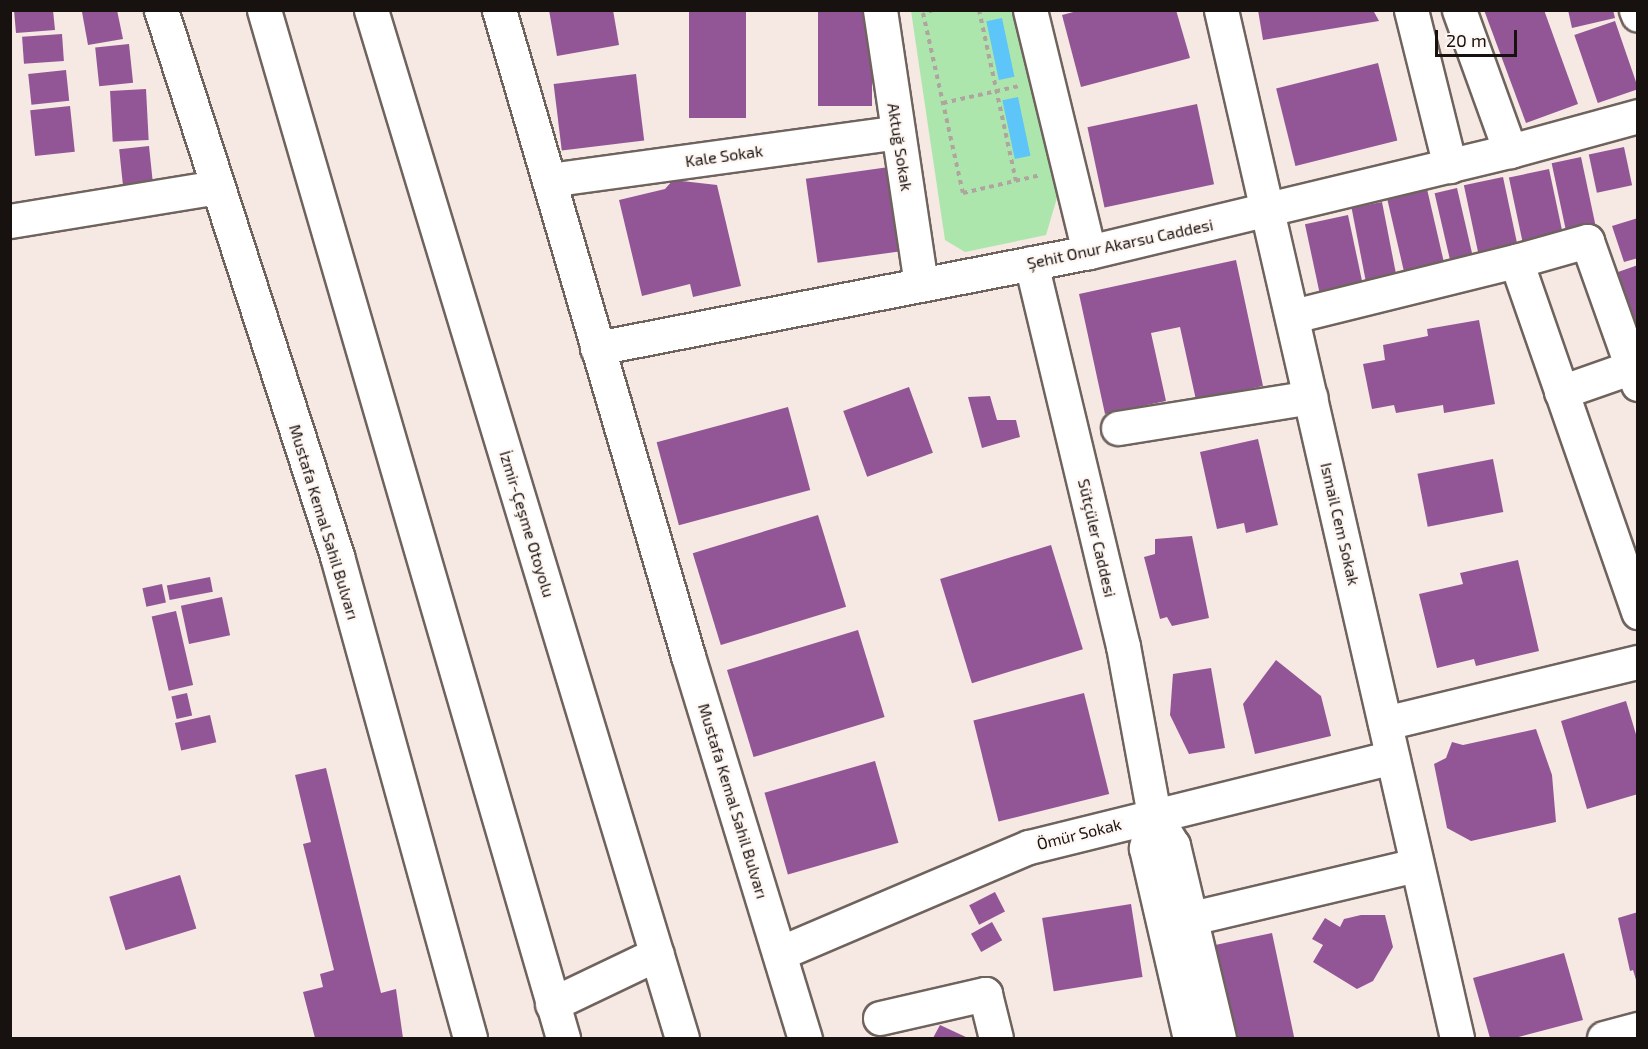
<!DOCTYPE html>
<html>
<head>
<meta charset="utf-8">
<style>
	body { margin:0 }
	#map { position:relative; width:1648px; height:1049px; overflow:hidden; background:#f6e8e2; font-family:"Exo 2",sans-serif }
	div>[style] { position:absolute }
	.green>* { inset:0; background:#ade6ac }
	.water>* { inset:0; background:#5dc5f7; transform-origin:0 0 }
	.building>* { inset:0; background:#925697; transform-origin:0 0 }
	.path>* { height:4px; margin-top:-2px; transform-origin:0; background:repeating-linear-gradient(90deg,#afa49f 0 4.5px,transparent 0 9px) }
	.roads { filter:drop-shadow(2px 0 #6f635e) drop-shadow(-2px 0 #6f635e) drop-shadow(0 2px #6f635e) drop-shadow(0 -2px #6f635e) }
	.minor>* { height:33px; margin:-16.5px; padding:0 16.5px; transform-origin:16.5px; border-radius:16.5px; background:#fff }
	.major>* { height:33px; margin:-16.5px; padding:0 16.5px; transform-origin:16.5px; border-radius:16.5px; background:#fff }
	.highway>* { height:33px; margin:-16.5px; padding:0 16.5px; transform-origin:16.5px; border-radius:16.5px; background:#fff }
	span { translate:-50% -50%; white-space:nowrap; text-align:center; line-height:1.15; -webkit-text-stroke:4.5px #fff7f3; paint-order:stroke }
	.street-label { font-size:16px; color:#171210 }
	.frame { position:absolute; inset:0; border:12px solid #171210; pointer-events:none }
	.scale { position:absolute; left:1435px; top:30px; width:82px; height:27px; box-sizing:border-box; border:3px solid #171210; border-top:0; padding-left:8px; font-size:18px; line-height:21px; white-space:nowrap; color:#171210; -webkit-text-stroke:4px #fff7f3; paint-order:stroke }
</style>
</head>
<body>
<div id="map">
	<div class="green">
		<div style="clip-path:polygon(911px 11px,1017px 11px,1059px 191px,1046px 235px,965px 252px,945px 240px)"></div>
	</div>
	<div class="water">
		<div style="left:1002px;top:18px;width:60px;height:16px;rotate:78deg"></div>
		<div style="left:1018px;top:97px;width:60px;height:16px;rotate:78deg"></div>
	</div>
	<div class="building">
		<div style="clip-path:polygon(14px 10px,53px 10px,55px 30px,16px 33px)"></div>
		<div style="clip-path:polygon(117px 10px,123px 39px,88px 45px,82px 12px)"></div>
		<div style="clip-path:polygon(549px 10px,613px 10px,619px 45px,557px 56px)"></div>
		<div style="left:689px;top:10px;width:57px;height:108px"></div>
		<div style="left:818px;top:10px;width:54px;height:96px"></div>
		<div style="clip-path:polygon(1081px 10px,1176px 10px,1190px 58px,1081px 87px,1062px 15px)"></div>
		<div style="clip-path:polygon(1258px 10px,1373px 10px,1379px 21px,1263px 40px)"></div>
		<div style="clip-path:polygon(1484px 10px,1544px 10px,1578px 104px,1526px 123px)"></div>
		<div style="clip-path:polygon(1568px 10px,1613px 10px,1615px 18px,1572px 28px)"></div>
		<div style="left:1615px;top:21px;width:72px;height:43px;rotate:71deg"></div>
		<div style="left:62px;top:34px;width:27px;height:40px;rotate:86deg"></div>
		<div style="left:129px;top:44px;width:39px;height:34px;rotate:84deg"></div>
		<div style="left:1378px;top:63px;width:80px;height:105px;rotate:76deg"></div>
		<div style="left:66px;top:70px;width:31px;height:38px;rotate:84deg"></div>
		<div style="left:636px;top:74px;width:67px;height:83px;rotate:83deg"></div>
		<div style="left:146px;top:89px;width:51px;height:36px;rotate:87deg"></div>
		<div style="left:1197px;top:104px;width:82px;height:112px;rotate:78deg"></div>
		<div style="left:70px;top:106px;width:46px;height:40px;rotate:84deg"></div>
		<div style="left:149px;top:146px;width:36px;height:30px;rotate:84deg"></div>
		<div style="left:1624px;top:147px;width:39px;height:36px;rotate:78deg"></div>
		<div style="left:1581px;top:157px;width:72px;height:30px;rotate:78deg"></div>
		<div style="left:889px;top:167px;width:85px;height:84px;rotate:82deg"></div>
		<div style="left:1549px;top:169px;width:67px;height:41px;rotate:78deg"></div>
		<div style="left:1503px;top:177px;width:71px;height:40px;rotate:78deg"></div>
		<div style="clip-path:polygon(673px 180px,717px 185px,741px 286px,693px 297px,690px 284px,642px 296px,619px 200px,665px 189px)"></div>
		<div style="left:1457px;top:188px;width:69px;height:23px;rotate:77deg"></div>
		<div style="left:1427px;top:189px;width:75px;height:41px;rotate:77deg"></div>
		<div style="left:1382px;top:202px;width:76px;height:31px;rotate:79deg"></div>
		<div style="left:1348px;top:215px;width:70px;height:44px;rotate:78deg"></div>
		<div style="clip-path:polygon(1638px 218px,1638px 258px,1624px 262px,1612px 226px)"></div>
		<div style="clip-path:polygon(1236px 260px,1263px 386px,1196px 400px,1180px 327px,1151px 333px,1166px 401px,1105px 414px,1079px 294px)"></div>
		<div style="clip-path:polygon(1638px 265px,1638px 326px,1637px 326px,1618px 272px)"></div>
		<div style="clip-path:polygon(1479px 320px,1495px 404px,1444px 413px,1443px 405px,1396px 413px,1394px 405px,1372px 409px,1363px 364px,1385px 360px,1383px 345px,1428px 336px,1427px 329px)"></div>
		<div style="left:909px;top:387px;width:70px;height:70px;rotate:70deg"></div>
		<div style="clip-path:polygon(990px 396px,997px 420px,1016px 420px,1020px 437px,982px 448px,968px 397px)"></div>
		<div style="left:788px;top:407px;width:86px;height:136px;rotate:75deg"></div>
		<div style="clip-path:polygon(1258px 439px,1278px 525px,1246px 533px,1244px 523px,1217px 529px,1200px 452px)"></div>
		<div style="left:1493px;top:459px;width:54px;height:77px;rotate:79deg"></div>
		<div style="left:818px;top:515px;width:96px;height:131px;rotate:73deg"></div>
		<div style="clip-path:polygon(1192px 536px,1209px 618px,1172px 626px,1167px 617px,1160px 619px,1144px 557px,1155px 554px,1155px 539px)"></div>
		<div style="left:1051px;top:545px;width:109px;height:116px;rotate:73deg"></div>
		<div style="clip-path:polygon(1518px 560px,1539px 651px,1476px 666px,1474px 659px,1437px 668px,1419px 594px,1463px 584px,1460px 573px)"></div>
		<div style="left:210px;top:577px;width:15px;height:44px;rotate:79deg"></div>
		<div style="left:162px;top:584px;width:19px;height:20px;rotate:78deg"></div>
		<div style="left:222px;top:597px;width:39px;height:42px;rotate:78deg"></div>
		<div style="left:176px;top:611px;width:76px;height:25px;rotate:77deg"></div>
		<div style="left:858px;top:630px;width:91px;height:137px;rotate:73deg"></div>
		<div style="clip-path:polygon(1276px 660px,1321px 696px,1331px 736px,1255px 754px,1243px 704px)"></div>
		<div style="clip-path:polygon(1211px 668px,1225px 748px,1189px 754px,1170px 715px,1173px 674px)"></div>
		<div style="left:187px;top:693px;width:23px;height:16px;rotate:77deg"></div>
		<div style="left:1084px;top:693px;width:104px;height:114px;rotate:76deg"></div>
		<div style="clip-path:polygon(1626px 701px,1638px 741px,1638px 794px,1587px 809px,1561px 721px)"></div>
		<div style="left:210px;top:715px;width:28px;height:36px;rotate:77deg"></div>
		<div style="clip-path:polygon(1536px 729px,1552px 775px,1556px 822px,1471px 841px,1447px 828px,1434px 764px,1446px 758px,1452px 742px,1463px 745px)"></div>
		<div style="left:875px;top:761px;width:85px;height:115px;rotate:74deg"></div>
		<div style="clip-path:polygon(326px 768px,381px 993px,396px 989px,403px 1038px,315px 1038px,303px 992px,323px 987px,320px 974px,334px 970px,303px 844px,311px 842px,295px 775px)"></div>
		<div style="left:180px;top:875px;width:56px;height:74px;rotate:73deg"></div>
		<div style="left:995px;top:892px;width:22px;height:29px;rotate:63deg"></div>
		<div style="left:1131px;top:904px;width:74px;height:90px;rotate:81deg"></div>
		<div style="clip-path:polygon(1638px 912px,1638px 983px,1637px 983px,1633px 970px,1630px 971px,1618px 918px)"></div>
		<div style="clip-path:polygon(1361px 915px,1385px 915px,1393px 947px,1373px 981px,1357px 989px,1313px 962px,1323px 945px,1312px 939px,1325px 918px,1340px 927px,1344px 919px)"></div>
		<div style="left:992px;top:922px;width:21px;height:24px;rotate:61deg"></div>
		<div style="left:1272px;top:933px;width:107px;height:63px;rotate:78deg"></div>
		<div style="clip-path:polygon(1564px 953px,1583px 1020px,1515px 1038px,1490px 1038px,1473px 978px)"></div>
		<div style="clip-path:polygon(940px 1025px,968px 1038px,933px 1038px)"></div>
	</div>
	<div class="path">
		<div style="left:933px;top:10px;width:10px;rotate:163deg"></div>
		<div style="left:923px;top:13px;width:184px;rotate:77.5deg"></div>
		<div style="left:963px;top:193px;width:80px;rotate:-13deg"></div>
		<div style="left:979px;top:10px;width:175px;rotate:77.8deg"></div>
		<div style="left:943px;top:103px;width:78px;rotate:-12.6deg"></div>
	</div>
	<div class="roads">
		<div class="minor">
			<div style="left:499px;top:10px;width:673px;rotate:73.69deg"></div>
			<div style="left:688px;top:656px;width:400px;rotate:73deg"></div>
			<div style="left:880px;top:10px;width:277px;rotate:81.5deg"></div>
			<div style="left:1030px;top:10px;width:249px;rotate:76.3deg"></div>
			<div style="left:1221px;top:10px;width:1055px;rotate:77.07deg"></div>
			<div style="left:1411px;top:10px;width:161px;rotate:76deg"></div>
			<div style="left:1459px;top:10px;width:150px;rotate:70.1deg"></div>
			<div style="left:549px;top:180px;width:352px;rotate:-7.8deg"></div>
			<div style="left:10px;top:221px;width:210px;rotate:-9.3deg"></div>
			<div style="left:1516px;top:261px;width:74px;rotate:-15.7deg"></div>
			<div style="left:1587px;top:241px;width:152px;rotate:70.4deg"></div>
			<div style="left:1031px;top:263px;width:394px;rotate:76.5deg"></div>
			<div style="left:1123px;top:646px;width:172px;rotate:79.6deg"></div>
			<div style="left:1154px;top:815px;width:36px;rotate:58deg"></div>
			<div style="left:1173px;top:845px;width:198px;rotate:76.6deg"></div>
			<div style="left:1293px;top:316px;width:230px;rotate:-13.9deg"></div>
			<div style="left:1516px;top:261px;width:372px;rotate:70.8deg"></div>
			<div style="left:597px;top:348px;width:501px;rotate:-11.04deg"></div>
			<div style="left:1089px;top:252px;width:433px;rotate:-13.5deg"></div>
			<div style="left:1510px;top:151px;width:133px;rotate:-15.3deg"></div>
			<div style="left:1561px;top:392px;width:82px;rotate:-19.3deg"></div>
			<div style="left:1118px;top:428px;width:195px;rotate:-9.1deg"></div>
			<div style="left:1385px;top:723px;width:260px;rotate:-13.6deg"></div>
			<div style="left:1154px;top:815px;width:34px;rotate:104deg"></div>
			<div style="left:1146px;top:848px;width:195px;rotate:77deg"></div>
			<div style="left:1192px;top:918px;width:230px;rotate:-13.3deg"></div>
			<div style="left:780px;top:953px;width:271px;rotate:-23.1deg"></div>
			<div style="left:1029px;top:847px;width:374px;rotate:-13.9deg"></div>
			<div style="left:552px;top:1004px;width:116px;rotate:-25.5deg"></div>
			<div style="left:880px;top:1018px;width:108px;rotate:-12.9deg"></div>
			<div style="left:985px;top:994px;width:45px;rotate:76deg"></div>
			<div style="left:1604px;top:1038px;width:35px;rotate:-15deg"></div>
		</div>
		<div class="major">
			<div style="left:161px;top:10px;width:574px;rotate:72.13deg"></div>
			<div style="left:337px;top:556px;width:500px;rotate:74.57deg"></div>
			<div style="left:1636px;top:10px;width:5px;rotate:68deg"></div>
		</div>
		<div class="highway">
			<div style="left:264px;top:10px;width:1071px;rotate:73.78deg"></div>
			<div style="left:371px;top:10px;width:1074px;rotate:73.17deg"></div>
		</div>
	</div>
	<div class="street-label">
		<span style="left:900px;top:147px;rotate:81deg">Aktuğ Sokak</span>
		<span style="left:724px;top:156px;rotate:-8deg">Kale Sokak</span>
		<span style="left:1120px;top:244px;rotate:-12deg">Şehit Onur Akarsu Caddesi</span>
		<span style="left:324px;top:522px;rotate:73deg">Mustafa Kemal Sahil Bulvarı</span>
		<span style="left:527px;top:524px;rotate:73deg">İzmir-Çeşme Otoyolu</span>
		<span style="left:1340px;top:524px;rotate:77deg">Ismail Cem Sokak</span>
		<span style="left:1097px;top:538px;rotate:77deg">Sütçüler Caddesi</span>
		<span style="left:733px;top:801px;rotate:73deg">Mustafa Kemal Sahil Bulvarı</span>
		<span style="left:1079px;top:834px;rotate:-14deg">Ömür Sokak</span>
	</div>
	<div class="frame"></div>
	<div class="scale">20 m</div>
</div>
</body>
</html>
